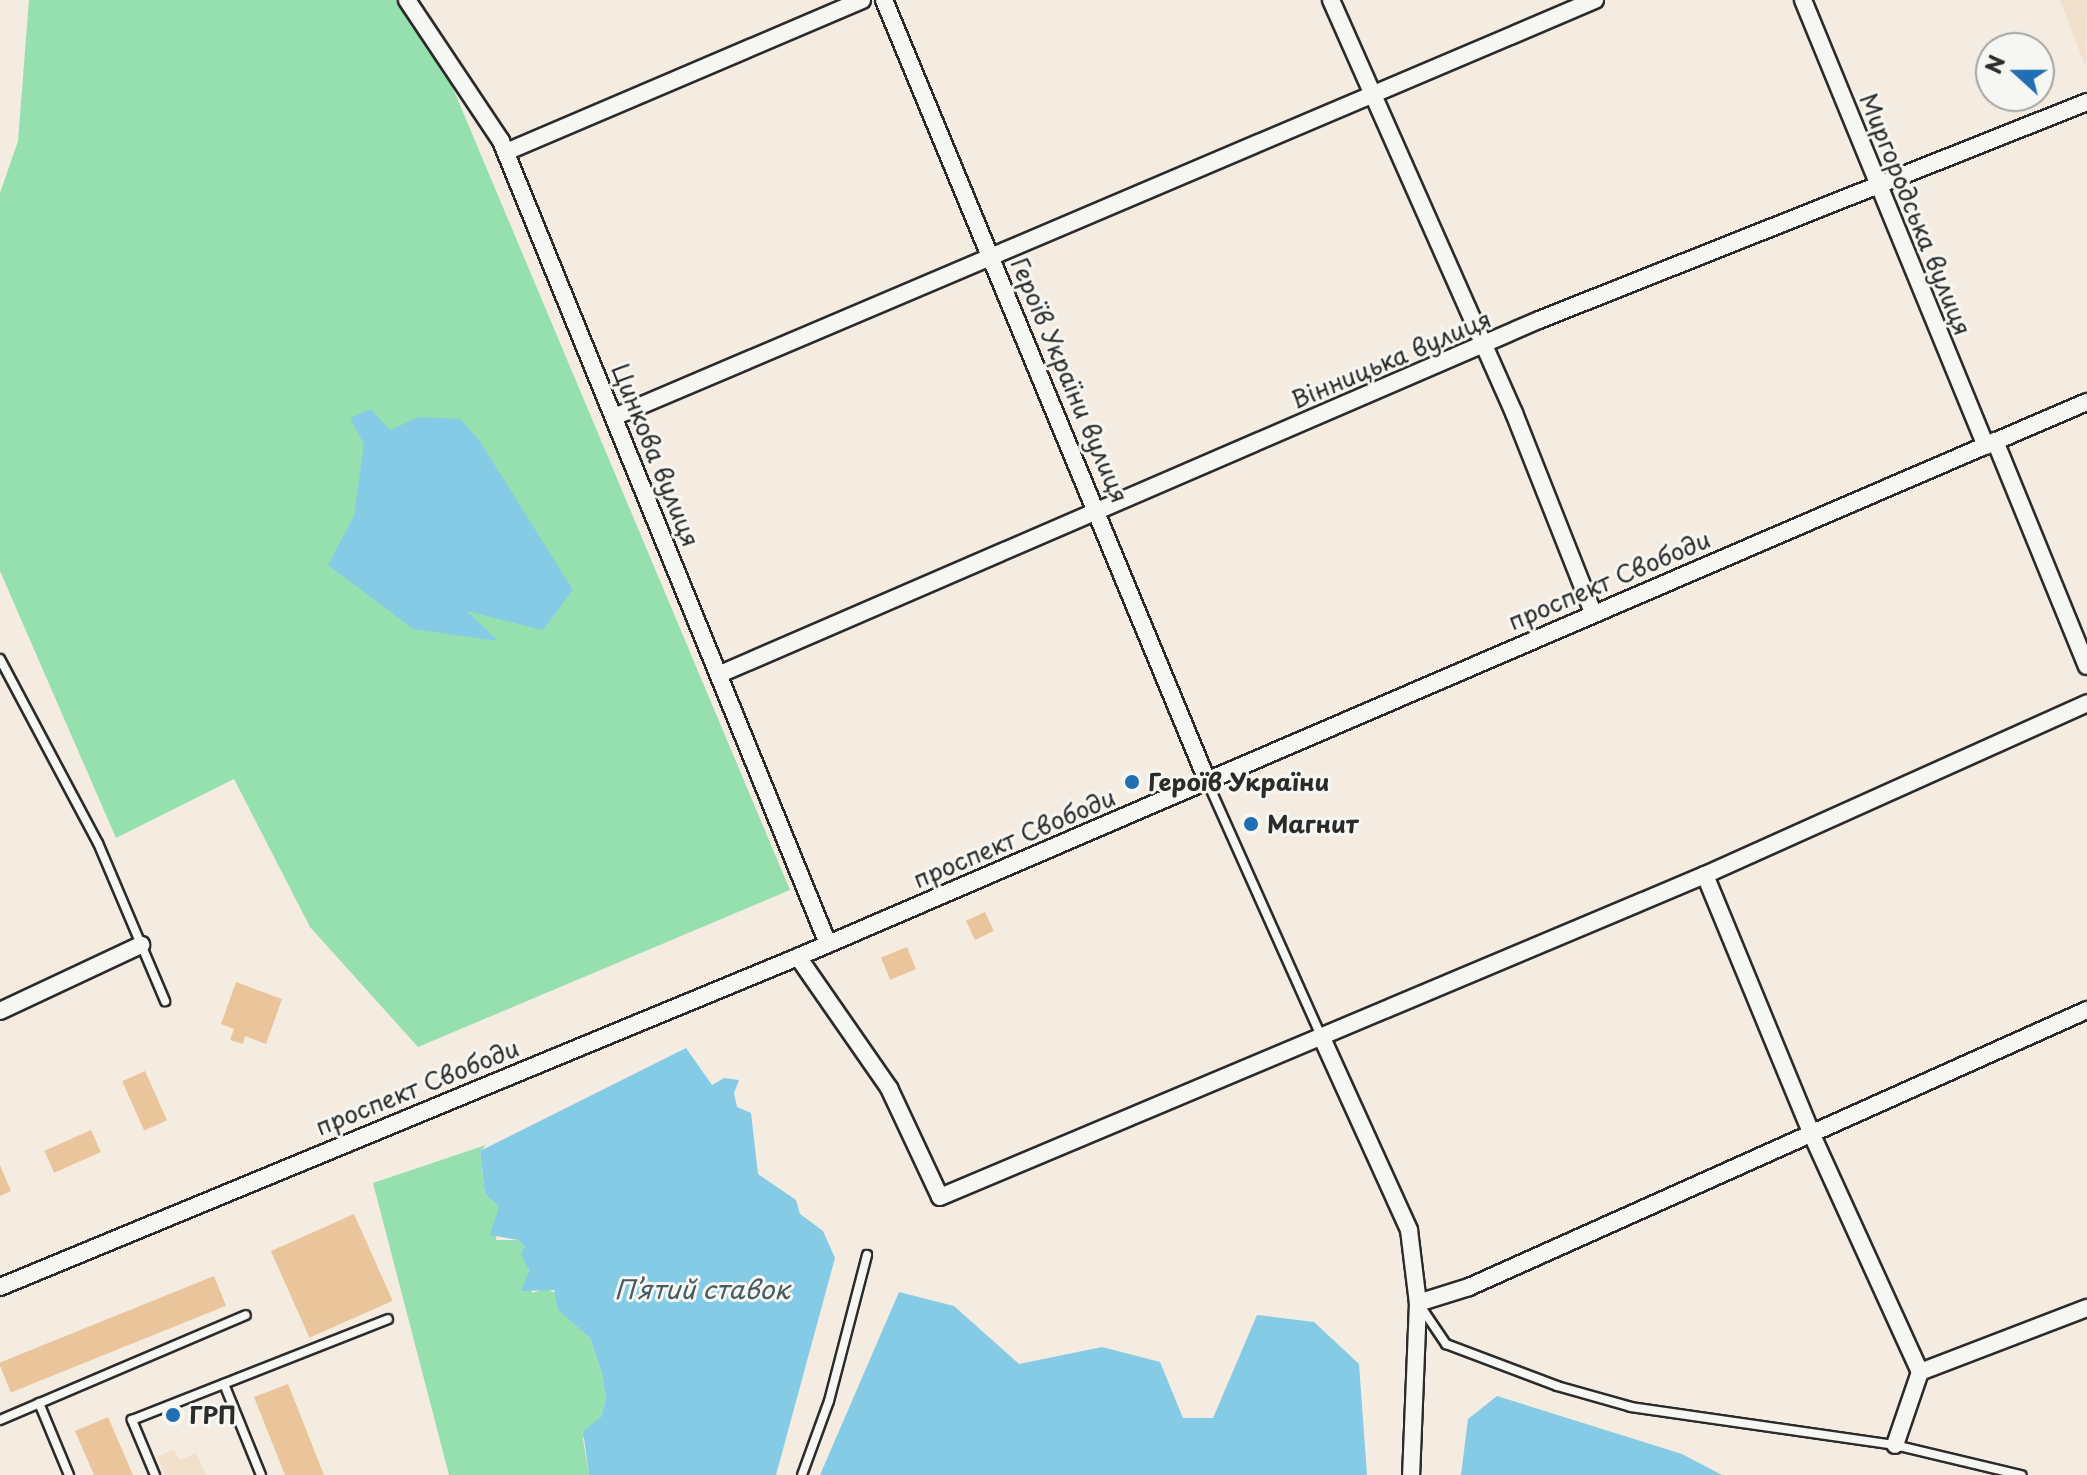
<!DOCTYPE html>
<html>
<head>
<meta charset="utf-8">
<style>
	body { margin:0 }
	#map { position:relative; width:2087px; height:1475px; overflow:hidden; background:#f4ece1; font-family:"Playpen Sans",sans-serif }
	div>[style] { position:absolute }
	.built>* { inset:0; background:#f1e0cc }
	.green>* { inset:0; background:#96dfae }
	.water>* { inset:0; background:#85cbe6 }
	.building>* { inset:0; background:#eac59b; transform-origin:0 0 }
	.roads { filter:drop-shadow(2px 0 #2b2b2b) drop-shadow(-2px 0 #2b2b2b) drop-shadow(0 2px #2b2b2b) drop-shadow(0 -2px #2b2b2b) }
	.lane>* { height:8px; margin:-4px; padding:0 4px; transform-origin:4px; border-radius:4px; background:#f6f6f2 }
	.street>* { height:16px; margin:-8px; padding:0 8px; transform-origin:8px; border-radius:8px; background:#f6f6f2 }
	.dots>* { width:22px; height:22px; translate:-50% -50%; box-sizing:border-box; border:4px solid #f6f6f2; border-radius:50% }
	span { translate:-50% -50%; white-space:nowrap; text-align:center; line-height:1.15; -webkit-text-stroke:6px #f6f6f2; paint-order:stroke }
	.street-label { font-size:24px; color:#2b2b2b }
	.poi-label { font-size:24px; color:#2b2b2b; font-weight:700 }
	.left { translate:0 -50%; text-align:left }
	.water-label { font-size:26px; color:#465b63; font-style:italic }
	.north { position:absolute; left:1975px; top:32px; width:80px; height:80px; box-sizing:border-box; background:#f6f6f2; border:2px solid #a5a5a2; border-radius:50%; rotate:291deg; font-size:22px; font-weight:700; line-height:32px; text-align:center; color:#2b2b2b }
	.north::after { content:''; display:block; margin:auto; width:28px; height:36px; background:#1f6fb2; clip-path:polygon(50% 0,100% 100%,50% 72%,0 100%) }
</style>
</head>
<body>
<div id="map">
	<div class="built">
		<div style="clip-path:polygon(2060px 0,2087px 0,2086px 68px)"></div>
		<div style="clip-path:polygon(174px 1449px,179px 1460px,196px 1453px,206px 1475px,165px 1475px,157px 1457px)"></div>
	</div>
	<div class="green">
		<div style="clip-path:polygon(29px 0,403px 0,431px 36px,790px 890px,418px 1047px,310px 927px,234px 779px,116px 838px,0 571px,0 193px,18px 141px)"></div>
		<div style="clip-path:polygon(486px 1145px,480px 1152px,485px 1194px,499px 1207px,496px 1240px,518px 1240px,525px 1247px,532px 1293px,546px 1288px,558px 1295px,559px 1310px,590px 1338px,602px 1374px,606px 1398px,601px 1417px,583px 1439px,589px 1475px,449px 1475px,373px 1183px)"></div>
	</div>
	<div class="water">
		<div style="clip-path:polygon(371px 409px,390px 430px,419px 417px,460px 419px,479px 440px,573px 590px,543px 630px,467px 611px,498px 641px,413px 629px,328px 565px,354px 516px,364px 444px,350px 418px)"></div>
		<div style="clip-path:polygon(686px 1048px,712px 1085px,724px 1078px,739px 1080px,734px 1093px,737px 1107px,751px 1113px,758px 1174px,796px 1200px,800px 1214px,823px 1231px,835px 1258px,776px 1475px,589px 1475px,583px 1431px,601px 1417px,606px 1398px,602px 1374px,590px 1338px,558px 1310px,554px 1290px,521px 1291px,529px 1271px,521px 1253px,525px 1247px,518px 1240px,490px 1235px,499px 1207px,485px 1194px,480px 1151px)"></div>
		<div style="clip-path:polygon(899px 1292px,954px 1306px,1019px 1364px,1102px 1347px,1160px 1362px,1183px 1418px,1213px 1418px,1257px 1315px,1314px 1322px,1359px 1364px,1367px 1475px,820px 1475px)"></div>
		<div style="clip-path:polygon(1497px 1396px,1682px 1454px,1722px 1475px,1461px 1475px,1468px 1419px)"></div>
	</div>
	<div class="building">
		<div style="left:985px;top:912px;width:21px;height:21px;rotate:65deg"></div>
		<div style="left:907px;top:947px;width:24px;height:28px;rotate:68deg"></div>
		<div style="clip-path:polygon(236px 982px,282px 999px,266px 1044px,245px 1036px,243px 1044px,230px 1040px,234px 1029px,221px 1024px)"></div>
		<div style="left:145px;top:1071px;width:54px;height:25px;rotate:66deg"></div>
		<div style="left:91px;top:1130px;width:24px;height:51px;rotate:66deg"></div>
		<div style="clip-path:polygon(0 1165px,11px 1191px,0 1196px)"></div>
		<div style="left:354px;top:1214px;width:95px;height:91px;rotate:66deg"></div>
		<div style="left:214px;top:1276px;width:32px;height:232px;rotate:68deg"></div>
		<div style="clip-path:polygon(288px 1384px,324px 1475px,285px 1475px,254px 1397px)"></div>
		<div style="left:178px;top:1406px;width:12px;height:17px;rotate:66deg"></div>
		<div style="clip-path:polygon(108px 1417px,133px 1475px,94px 1475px,75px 1431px)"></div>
	</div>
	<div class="roads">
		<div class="lane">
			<div style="left:0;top:659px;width:208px;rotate:62deg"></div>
			<div style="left:98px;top:843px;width:172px;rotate:67deg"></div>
			<div style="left:1207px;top:781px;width:282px;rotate:65.9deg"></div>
			<div style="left:1421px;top:1307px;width:45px;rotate:56deg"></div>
			<div style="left:1446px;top:1344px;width:119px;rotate:20.7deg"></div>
			<div style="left:1557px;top:1386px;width:77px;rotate:15.8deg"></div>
			<div style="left:1631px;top:1407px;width:267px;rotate:8.2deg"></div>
			<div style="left:1895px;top:1445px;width:130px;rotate:13.4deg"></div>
			<div style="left:224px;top:1384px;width:98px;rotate:67.9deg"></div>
			<div style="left:39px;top:1403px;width:78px;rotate:67.4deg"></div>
			<div style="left:0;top:1420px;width:267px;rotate:-23.1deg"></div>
			<div style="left:155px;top:1475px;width:60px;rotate:-112.7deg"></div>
			<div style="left:132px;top:1420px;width:275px;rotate:-21.5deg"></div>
			<div style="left:802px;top:1475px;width:79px;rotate:-70deg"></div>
			<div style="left:829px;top:1401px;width:151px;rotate:-75.4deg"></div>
		</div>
		<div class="street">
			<div style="left:407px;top:0;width:169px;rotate:56.3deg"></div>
			<div style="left:501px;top:141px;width:867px;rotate:67.84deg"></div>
			<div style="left:884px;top:0;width:844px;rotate:67.51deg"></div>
			<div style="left:1331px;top:0;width:452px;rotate:66.1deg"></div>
			<div style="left:1514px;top:413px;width:215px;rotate:68.4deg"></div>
			<div style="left:1803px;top:0;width:482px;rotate:67.7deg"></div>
			<div style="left:506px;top:152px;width:387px;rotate:-23.1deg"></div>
			<div style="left:614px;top:417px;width:1066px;rotate:-23.03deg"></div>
			<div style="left:1995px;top:441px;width:243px;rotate:67.8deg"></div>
			<div style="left:720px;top:674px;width:892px;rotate:-23.38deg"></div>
			<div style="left:1539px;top:320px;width:590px;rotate:-21.69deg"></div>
			<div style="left:1705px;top:875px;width:281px;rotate:67.6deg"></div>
			<div style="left:1812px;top:1135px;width:260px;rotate:65.5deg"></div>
			<div style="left:1920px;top:1372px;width:77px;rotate:108.9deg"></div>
			<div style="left:798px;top:957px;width:160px;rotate:55.2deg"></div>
			<div style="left:889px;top:1088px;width:120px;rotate:64.9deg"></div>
			<div style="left:940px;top:1197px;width:830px;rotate:-22.83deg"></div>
			<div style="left:1705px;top:875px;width:419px;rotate:-24.2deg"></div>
			<div style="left:0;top:1011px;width:156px;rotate:-25.1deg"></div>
			<div style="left:1322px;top:1038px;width:211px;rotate:65.6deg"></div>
			<div style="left:1409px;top:1230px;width:74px;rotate:83deg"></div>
			<div style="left:1418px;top:1303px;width:172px;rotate:92.3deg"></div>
			<div style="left:0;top:1287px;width:864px;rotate:-22.47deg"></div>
			<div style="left:798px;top:957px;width:1403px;rotate:-23.3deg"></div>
			<div style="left:1418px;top:1303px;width:53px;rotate:-17.4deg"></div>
			<div style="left:1469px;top:1287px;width:677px;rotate:-24.14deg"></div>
			<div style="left:1920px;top:1372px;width:179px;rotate:-21deg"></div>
		</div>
	</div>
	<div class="dots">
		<div style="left:1132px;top:782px;background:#1f6fb2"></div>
		<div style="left:1251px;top:824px;background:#1f6fb2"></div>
		<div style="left:173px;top:1415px;background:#1f6fb2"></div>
	</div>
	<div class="street-label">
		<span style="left:1916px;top:214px;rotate:68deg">Миргородська вулиця</span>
		<span style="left:1391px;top:359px;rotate:-23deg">Вінницька вулиця</span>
		<span style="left:1070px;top:380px;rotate:67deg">Героїв України вулиця</span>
		<span style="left:656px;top:455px;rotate:68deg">Цинкова вулиця</span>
		<span style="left:1609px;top:580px;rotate:-23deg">проспект Свободи</span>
		<span style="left:1014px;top:838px;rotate:-23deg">проспект Свободи</span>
		<span style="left:417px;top:1087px;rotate:-22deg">проспект Свободи</span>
	</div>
	<div class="poi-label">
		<span class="left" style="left:1148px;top:782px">Героїв України</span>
		<span class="left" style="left:1267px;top:824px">Магнит</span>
		<span class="left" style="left:189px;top:1415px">ГРП</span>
	</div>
	<div class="water-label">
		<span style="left:702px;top:1289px">П’ятий ставок</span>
	</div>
	<div class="north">N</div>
</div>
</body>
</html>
